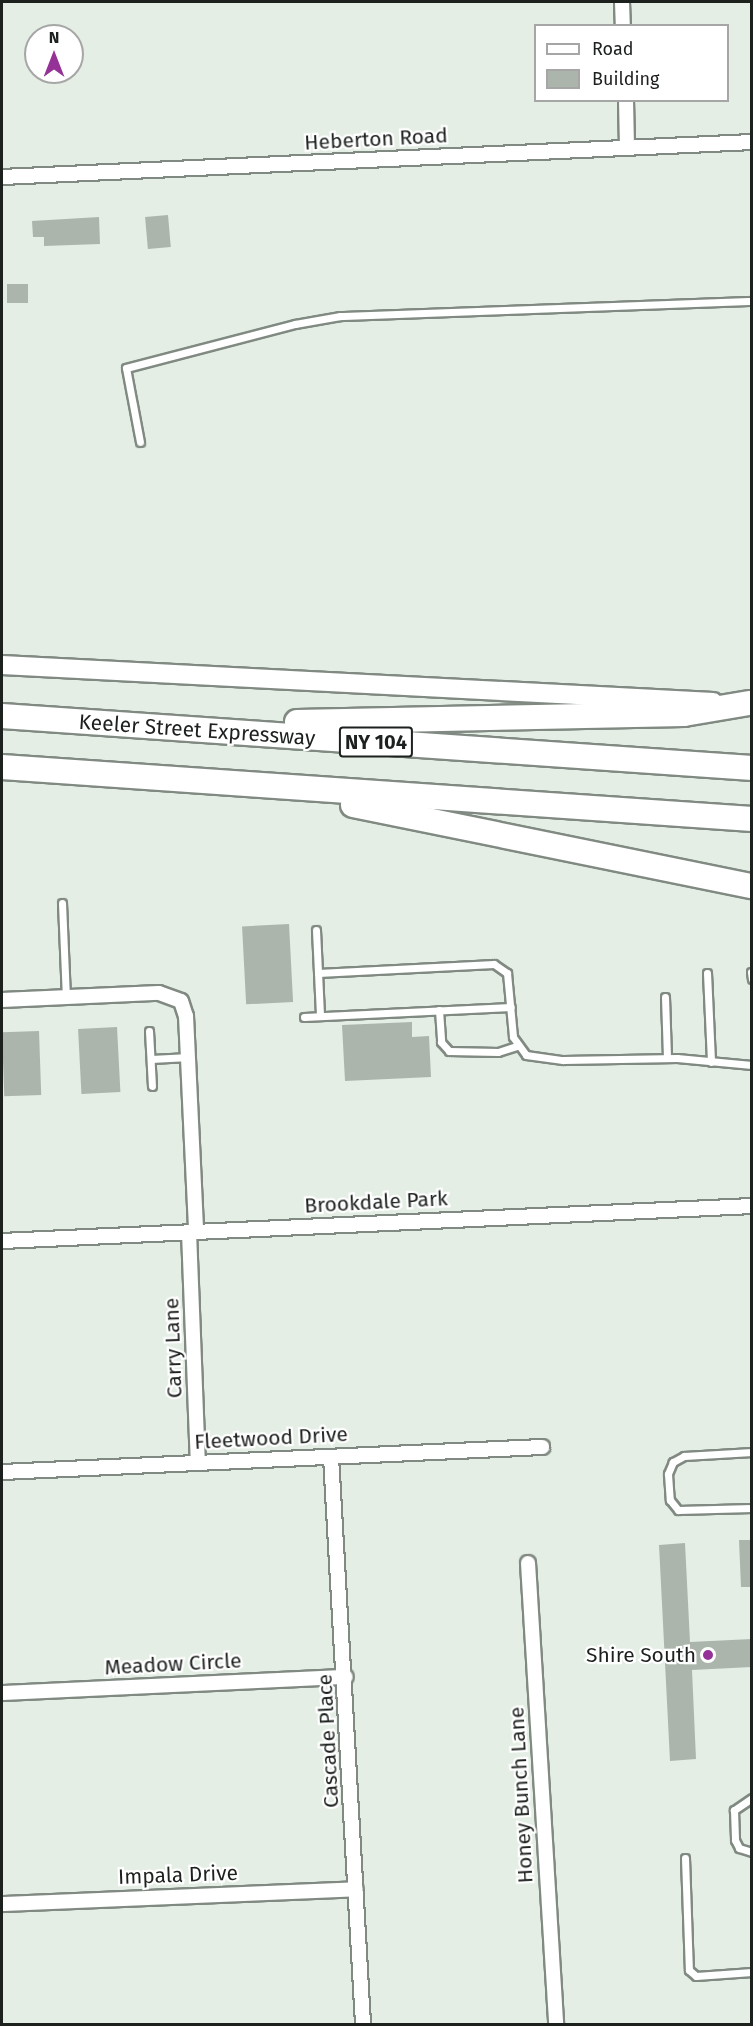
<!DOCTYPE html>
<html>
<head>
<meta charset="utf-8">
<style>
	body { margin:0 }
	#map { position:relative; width:753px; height:2026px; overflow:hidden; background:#e4eee5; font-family:"Fira Sans",sans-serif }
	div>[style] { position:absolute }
	.building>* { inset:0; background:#acb5ac; transform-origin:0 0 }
	.roads { filter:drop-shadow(2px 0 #818a82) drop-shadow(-2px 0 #818a82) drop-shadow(0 2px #818a82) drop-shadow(0 -2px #818a82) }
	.service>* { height:7px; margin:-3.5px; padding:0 3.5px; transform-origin:3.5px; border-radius:3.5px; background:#fff }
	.minor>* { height:14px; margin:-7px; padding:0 7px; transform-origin:7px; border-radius:7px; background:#fff }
	.secondary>* { height:18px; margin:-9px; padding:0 9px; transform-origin:9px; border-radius:9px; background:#fff }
	.motorway>* { height:24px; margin:-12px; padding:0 12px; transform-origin:12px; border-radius:12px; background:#fff }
	.dots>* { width:16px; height:16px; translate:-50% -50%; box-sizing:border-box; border:3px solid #fff; border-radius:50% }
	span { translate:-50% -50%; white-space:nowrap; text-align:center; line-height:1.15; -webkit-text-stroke:4.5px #fff; paint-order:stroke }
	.shield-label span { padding:2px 4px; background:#fff; border:2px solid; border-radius:4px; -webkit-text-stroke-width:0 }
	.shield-label { font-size:20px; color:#1d211e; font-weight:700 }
	.street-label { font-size:21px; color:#1d211e }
	.poi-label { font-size:21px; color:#1d211e }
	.right { translate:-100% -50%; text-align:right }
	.frame { position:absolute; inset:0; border:3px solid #1d211e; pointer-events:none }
	.legend { position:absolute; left:534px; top:24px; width:195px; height:78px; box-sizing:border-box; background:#fff; border:2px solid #a5a6a5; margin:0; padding:8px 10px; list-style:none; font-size:18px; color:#1d211e }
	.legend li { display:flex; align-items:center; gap:12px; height:30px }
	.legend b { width:30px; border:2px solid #a5a6a5 }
	.north { position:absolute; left:24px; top:24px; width:60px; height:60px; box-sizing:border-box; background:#fff; border:2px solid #a5a6a5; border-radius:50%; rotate:0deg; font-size:16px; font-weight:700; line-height:24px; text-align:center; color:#1d211e }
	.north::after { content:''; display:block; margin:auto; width:21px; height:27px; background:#953298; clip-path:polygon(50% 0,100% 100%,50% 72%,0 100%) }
</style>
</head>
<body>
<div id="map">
	<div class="building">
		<div style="left:168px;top:215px;width:32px;height:23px;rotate:85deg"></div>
		<div style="clip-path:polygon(99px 217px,100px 244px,44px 246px,44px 237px,33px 237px,32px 221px)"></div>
		<div style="left:7px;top:284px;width:21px;height:19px"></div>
		<div style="left:289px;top:924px;width:78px;height:47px;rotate:87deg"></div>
		<div style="clip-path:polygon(412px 1022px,412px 1037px,429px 1036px,431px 1077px,345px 1081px,342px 1025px)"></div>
		<div style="left:117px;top:1027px;width:65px;height:39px;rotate:87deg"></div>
		<div style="left:39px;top:1031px;width:64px;height:37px;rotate:88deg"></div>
		<div style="clip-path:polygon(739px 1540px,752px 1540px,752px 1587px,741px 1587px)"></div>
		<div style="clip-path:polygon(685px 1543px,690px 1642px,752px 1639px,752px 1667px,692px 1670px,696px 1759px,670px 1761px,659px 1545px)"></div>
	</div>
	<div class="roads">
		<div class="service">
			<div style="left:140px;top:442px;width:75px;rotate:-100.7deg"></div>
			<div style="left:126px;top:368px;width:175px;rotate:-14.6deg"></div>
			<div style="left:295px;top:324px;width:46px;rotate:-10.1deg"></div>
			<div style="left:340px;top:316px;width:412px;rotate:-2.1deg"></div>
			<div style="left:62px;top:903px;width:94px;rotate:87.6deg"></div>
			<div style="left:316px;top:930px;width:86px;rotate:87.3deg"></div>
			<div style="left:751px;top:972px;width:7px;rotate:82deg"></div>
			<div style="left:318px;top:973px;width:176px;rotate:-2.9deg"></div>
			<div style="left:494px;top:964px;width:16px;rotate:35deg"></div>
			<div style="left:507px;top:973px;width:64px;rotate:84.6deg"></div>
			<div style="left:513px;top:1037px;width:22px;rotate:54deg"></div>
			<div style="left:526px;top:1055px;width:37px;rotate:8deg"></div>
			<div style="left:563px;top:1060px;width:114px;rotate:-1deg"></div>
			<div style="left:677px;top:1058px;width:75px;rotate:5.3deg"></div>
			<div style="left:707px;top:973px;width:89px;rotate:87.4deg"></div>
			<div style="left:665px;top:997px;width:60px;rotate:88.1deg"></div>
			<div style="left:439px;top:1010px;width:32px;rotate:86deg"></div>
			<div style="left:441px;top:1042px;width:12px;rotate:48deg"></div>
			<div style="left:449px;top:1051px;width:49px;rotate:1.2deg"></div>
			<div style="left:498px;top:1052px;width:20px;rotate:-18deg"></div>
			<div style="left:304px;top:1017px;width:207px;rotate:-2.8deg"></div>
			<div style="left:149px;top:1031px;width:55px;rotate:86.9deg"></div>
			<div style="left:151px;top:1059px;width:38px;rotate:-3deg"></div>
			<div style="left:752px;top:1452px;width:68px;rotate:176.6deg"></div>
			<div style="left:684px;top:1456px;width:13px;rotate:151deg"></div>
			<div style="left:673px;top:1462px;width:13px;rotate:113deg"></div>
			<div style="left:668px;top:1474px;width:26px;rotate:86deg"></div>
			<div style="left:670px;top:1500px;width:13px;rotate:51deg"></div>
			<div style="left:678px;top:1510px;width:74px;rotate:-1.5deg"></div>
			<div style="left:752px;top:1798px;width:22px;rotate:146deg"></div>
			<div style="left:734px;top:1810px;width:30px;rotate:88deg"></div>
			<div style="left:735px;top:1840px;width:9px;rotate:63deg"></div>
			<div style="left:739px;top:1848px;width:14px;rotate:17deg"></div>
			<div style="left:685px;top:1858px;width:112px;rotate:88deg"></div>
			<div style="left:689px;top:1970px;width:9px;rotate:41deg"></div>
			<div style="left:696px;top:1976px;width:56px;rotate:-4.1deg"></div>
		</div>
		<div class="minor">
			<div style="left:622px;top:2px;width:24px;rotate:88deg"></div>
			<div style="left:626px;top:100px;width:48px;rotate:88.8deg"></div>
			<div style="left:2px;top:177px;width:751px;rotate:-2.67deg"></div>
			<div style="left:2px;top:1000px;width:157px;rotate:-2.6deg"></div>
			<div style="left:159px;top:993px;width:23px;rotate:20deg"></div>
			<div style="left:181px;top:1001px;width:16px;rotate:72deg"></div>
			<div style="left:186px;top:1016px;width:216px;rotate:87.3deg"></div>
			<div style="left:189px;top:1232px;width:231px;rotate:87.8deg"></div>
			<div style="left:2px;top:1241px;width:751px;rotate:-2.67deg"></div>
			<div style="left:331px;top:1457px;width:568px;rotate:86.77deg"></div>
			<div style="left:2px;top:1472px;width:541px;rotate:-2.65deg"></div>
			<div style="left:528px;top:1563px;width:462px;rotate:86.5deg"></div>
			<div style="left:2px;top:1693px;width:344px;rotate:-2.7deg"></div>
			<div style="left:2px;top:1904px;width:354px;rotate:-2.4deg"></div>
		</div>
		<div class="secondary">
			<div style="left:2px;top:665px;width:712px;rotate:2.98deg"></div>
		</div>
		<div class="motorway">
			<div style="left:2px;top:716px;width:752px;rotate:3.97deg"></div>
			<div style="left:297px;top:722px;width:387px;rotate:-1.2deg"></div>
			<div style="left:684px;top:714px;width:66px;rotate:-9.6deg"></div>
			<div style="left:2px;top:767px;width:752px;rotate:3.97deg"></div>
			<div style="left:353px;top:805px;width:407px;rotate:11.5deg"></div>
		</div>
	</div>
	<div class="dots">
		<div style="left:708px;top:1655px;background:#953298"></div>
	</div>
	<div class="shield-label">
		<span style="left:376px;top:742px">NY 104</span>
	</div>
	<div class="street-label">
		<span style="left:376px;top:139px;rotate:-3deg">Heberton Road</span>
		<span style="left:197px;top:730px;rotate:4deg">Keeler Street Expressway</span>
		<span style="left:376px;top:1202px;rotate:-3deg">Brookdale Park</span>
		<span style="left:173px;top:1348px;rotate:-92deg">Carry Lane</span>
		<span style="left:271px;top:1438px;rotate:-3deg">Fleetwood Drive</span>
		<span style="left:173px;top:1664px;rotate:-3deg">Meadow Circle</span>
		<span style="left:328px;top:1741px;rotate:-93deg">Cascade Place</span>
		<span style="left:521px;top:1795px;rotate:-93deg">Honey Bunch Lane</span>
		<span style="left:178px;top:1875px;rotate:-2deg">Impala Drive</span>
	</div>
	<div class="poi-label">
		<span class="right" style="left:696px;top:1655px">Shire South</span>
	</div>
	<div class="frame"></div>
	<ul class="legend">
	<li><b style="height:8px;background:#fff"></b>Road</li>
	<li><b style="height:16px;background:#acb5ac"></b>Building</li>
	</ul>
	<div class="north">N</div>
</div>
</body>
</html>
